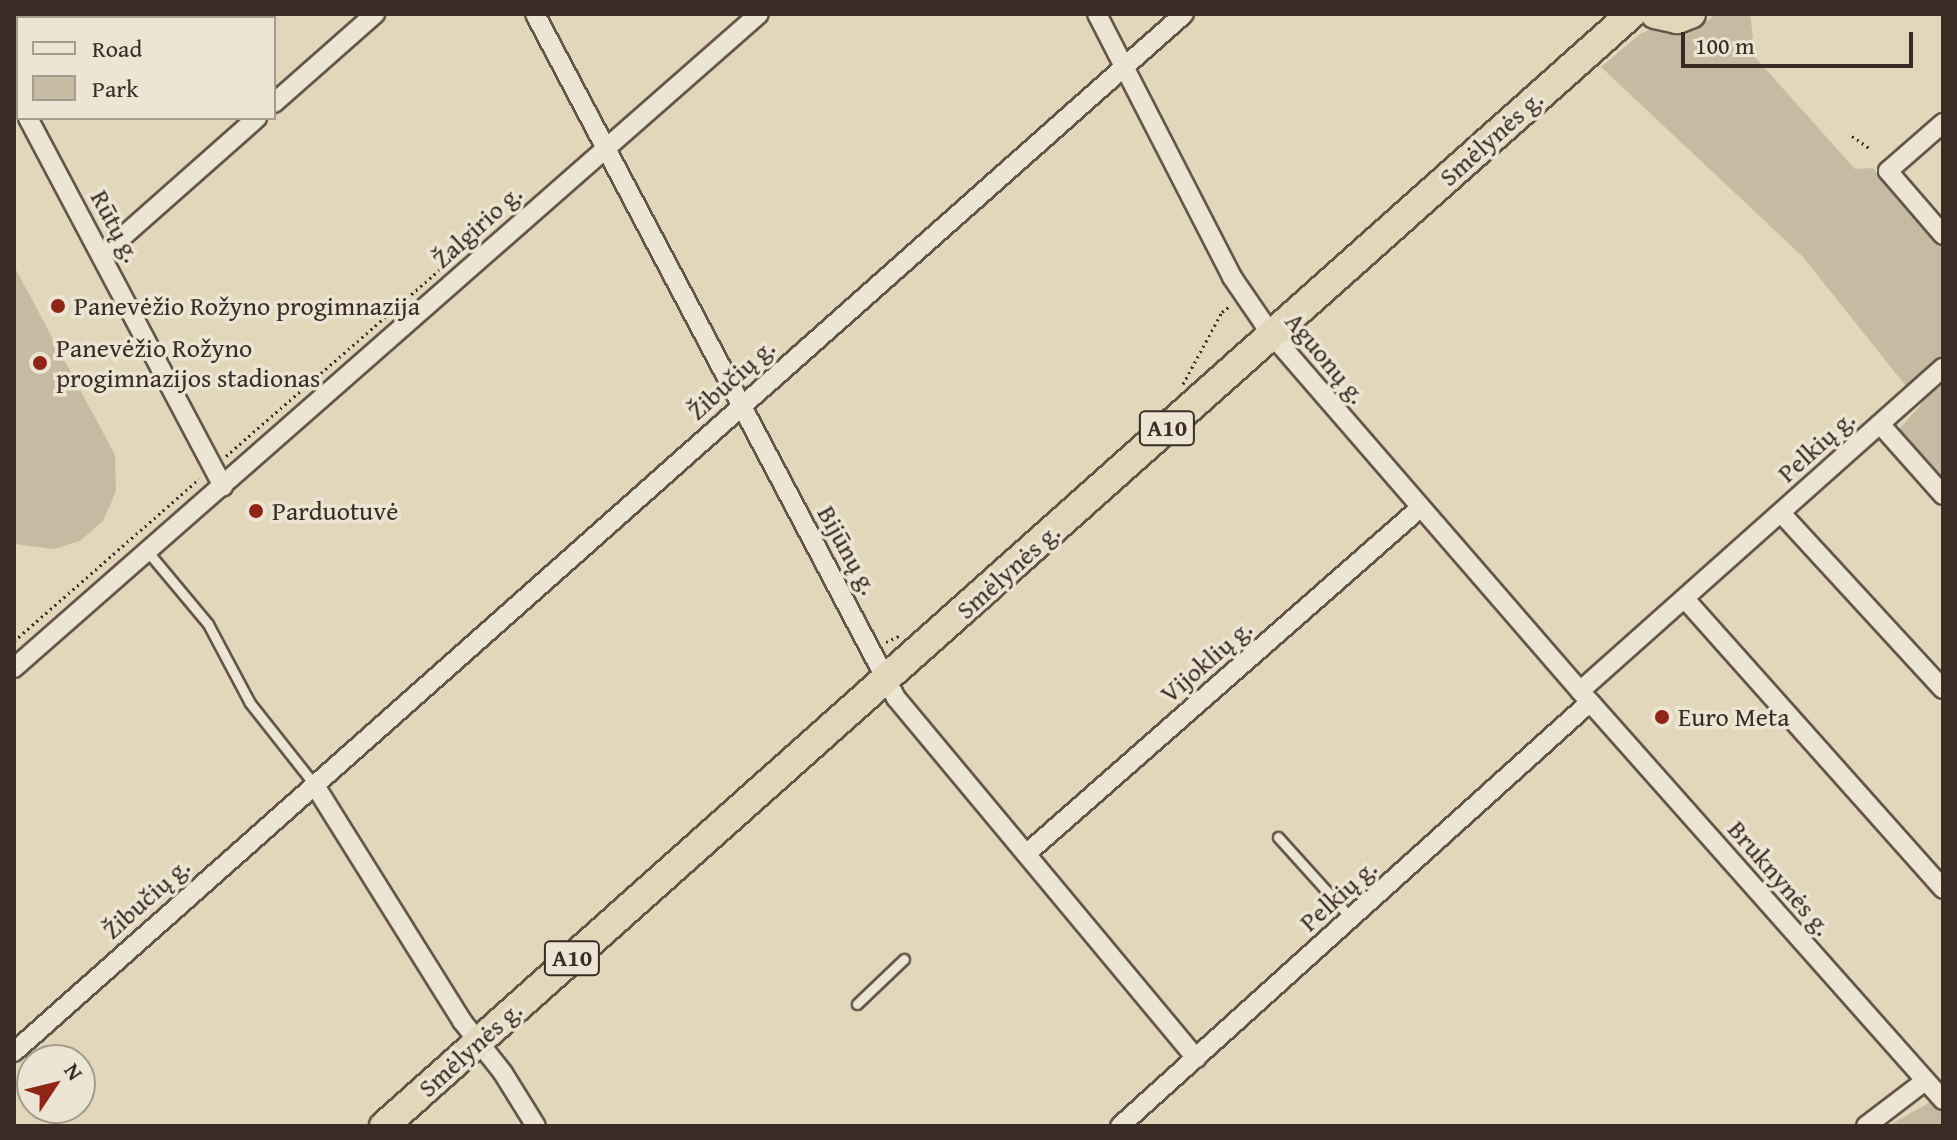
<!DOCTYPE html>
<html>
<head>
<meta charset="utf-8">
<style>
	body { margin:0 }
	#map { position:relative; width:1957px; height:1140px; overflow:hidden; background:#e2d7bb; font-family:"Gentium Book Plus",serif }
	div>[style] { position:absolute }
	.green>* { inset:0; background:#c6baa2 }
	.path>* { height:3px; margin-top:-1.5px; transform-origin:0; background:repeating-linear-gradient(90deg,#3b2b25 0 2px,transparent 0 6px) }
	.roads { filter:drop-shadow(2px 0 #65564a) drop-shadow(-2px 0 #65564a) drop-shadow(0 2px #65564a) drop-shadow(0 -2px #65564a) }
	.service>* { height:9px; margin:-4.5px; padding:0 4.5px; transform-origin:4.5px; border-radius:4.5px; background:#ece5d3 }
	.minor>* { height:18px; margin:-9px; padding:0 9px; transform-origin:9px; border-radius:9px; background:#ece5d3 }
	.trunk>* { height:28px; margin:-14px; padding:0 14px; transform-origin:14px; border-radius:14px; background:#e2d7bb }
	.dots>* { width:22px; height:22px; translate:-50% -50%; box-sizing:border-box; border:4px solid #ece5d3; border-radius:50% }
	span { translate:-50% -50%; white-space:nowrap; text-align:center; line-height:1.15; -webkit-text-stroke:7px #ece5d3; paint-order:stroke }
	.shield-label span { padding:2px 6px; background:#ece5d3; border:2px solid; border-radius:6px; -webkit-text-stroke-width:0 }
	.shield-label { font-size:24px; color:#3b2b25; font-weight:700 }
	.street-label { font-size:26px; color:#3b2b25 }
	.poi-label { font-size:26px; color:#3b2b25 }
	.left { translate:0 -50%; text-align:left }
	.frame { position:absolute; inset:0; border:16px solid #3b2b25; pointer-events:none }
	.legend { position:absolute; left:16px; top:16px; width:260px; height:104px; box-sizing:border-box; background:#ece5d3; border:2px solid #a59b8d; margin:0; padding:10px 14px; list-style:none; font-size:24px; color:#3b2b25 }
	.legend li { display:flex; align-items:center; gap:16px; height:40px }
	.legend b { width:40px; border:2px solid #a59b8d }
	.north { position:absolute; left:16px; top:1044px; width:80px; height:80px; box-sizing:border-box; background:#ece5d3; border:2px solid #a59b8d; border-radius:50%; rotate:55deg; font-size:22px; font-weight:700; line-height:32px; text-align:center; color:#3b2b25 }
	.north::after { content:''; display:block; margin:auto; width:28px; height:36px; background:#8f2418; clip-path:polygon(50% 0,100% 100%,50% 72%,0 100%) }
	.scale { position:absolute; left:1681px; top:32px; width:232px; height:36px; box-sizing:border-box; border:4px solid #3b2b25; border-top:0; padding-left:10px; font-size:24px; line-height:28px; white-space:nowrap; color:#3b2b25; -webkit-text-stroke:6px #ece5d3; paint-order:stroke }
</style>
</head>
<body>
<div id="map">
	<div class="green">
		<div style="clip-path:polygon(1716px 14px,1750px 14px,1753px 38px,1745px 46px,1855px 169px,1873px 168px,1943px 248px,1943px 480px,1898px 430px,1921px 405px,1803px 257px,1601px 67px,1640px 34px,1651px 29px,1694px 31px)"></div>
		<div style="clip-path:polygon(14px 266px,115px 455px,116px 491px,103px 521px,80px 541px,54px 549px,14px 544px)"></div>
		<div style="clip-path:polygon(1943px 1094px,1943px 1126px,1888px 1126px,1941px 1096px)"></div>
	</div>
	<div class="path">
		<div style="left:1852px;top:136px;width:21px;rotate:35deg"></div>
		<div style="left:1183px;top:384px;width:82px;rotate:-61.6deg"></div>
		<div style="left:1222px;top:312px;width:11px;rotate:-38deg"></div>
		<div style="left:226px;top:456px;width:288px;rotate:-41.1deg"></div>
		<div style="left:14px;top:641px;width:246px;rotate:-41.2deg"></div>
		<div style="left:886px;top:642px;width:17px;rotate:-25deg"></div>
	</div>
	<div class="roads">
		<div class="service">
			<div style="left:148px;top:552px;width:94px;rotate:50.2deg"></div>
			<div style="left:208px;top:624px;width:89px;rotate:62deg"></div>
			<div style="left:250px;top:703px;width:103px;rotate:51.7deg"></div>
			<div style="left:1278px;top:837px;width:109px;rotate:48deg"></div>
			<div style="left:857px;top:1004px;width:65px;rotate:-43.8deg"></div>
		</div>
		<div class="minor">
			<div style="left:535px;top:14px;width:773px;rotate:62.18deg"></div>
			<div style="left:896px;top:698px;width:469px;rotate:50.2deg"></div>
			<div style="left:1097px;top:14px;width:296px;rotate:62.8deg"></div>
			<div style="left:1232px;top:277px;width:69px;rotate:55.6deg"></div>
			<div style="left:1271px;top:334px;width:487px;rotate:49.1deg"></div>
			<div style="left:1590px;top:702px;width:532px;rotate:48.43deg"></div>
			<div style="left:14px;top:92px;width:9px;rotate:63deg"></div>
			<div style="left:274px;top:103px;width:135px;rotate:-41.4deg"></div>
			<div style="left:28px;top:118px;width:417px;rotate:62.1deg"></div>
			<div style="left:1943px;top:123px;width:73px;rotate:138.9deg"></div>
			<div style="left:1888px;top:171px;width:84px;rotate:49.3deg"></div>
			<div style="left:102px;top:255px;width:207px;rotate:-41.5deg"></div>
			<div style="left:1880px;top:424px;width:95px;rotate:48.4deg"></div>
			<div style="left:1781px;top:513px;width:239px;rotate:47.4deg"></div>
			<div style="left:1685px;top:599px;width:388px;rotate:48.3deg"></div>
			<div style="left:14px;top:668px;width:991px;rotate:-41.28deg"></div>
			<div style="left:1580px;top:691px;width:486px;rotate:-41.7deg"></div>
			<div style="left:314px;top:784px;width:279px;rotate:58deg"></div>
			<div style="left:462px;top:1021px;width:66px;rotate:51.7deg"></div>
			<div style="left:503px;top:1073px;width:62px;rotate:58.1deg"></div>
			<div style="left:1026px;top:854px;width:524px;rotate:-41.29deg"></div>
			<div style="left:14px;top:1052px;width:1564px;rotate:-41.58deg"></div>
			<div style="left:1120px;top:1126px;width:633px;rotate:-42.05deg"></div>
			<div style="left:1866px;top:1126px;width:74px;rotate:-37.3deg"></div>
		</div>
		<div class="trunk">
			<div style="left:1655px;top:14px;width:23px;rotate:13deg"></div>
			<div style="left:1677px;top:19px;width:15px;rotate:-20deg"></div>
			<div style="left:384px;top:1126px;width:1671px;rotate:-41.72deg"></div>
		</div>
	</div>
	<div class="dots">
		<div style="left:58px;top:306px;background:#8f2418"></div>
		<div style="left:40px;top:363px;background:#8f2418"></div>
		<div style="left:256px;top:511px;background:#8f2418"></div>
		<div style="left:1662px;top:717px;background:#8f2418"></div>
	</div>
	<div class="shield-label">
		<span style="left:1167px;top:428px">A10</span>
		<span style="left:572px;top:958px">A10</span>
	</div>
	<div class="street-label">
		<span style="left:1491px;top:138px;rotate:-42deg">Smėlynės g.</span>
		<span style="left:116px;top:226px;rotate:62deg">Rūtų g.</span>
		<span style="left:477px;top:226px;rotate:-42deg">Žalgirio g.</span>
		<span style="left:1326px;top:358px;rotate:50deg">Aguonų g.</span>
		<span style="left:731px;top:379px;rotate:-42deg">Žibučių g.</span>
		<span style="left:1816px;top:446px;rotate:-42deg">Pelkių g.</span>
		<span style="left:848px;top:550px;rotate:61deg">Bijūnų g.</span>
		<span style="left:1008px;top:571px;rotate:-42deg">Smėlynės g.</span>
		<span style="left:1206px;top:661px;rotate:-41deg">Vijoklių g.</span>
		<span style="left:1780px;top:878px;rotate:49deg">Bruknynės g.</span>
		<span style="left:1338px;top:895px;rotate:-42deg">Pelkių g.</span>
		<span style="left:146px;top:898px;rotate:-42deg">Žibučių g.</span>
		<span style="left:470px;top:1049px;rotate:-42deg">Smėlynės g.</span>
	</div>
	<div class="poi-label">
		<span class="left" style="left:74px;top:306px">Panevėžio Rožyno progimnazija</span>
		<span class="left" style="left:56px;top:363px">Panevėžio Rožyno<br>progimnazijos stadionas</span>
		<span class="left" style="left:272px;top:511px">Parduotuvė</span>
		<span class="left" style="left:1678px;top:717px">Euro Meta</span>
	</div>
	<div class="frame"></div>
	<ul class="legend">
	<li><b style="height:10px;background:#ece5d3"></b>Road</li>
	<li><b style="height:22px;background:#c6baa2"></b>Park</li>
	</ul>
	<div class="north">N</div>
	<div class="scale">100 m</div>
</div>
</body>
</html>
